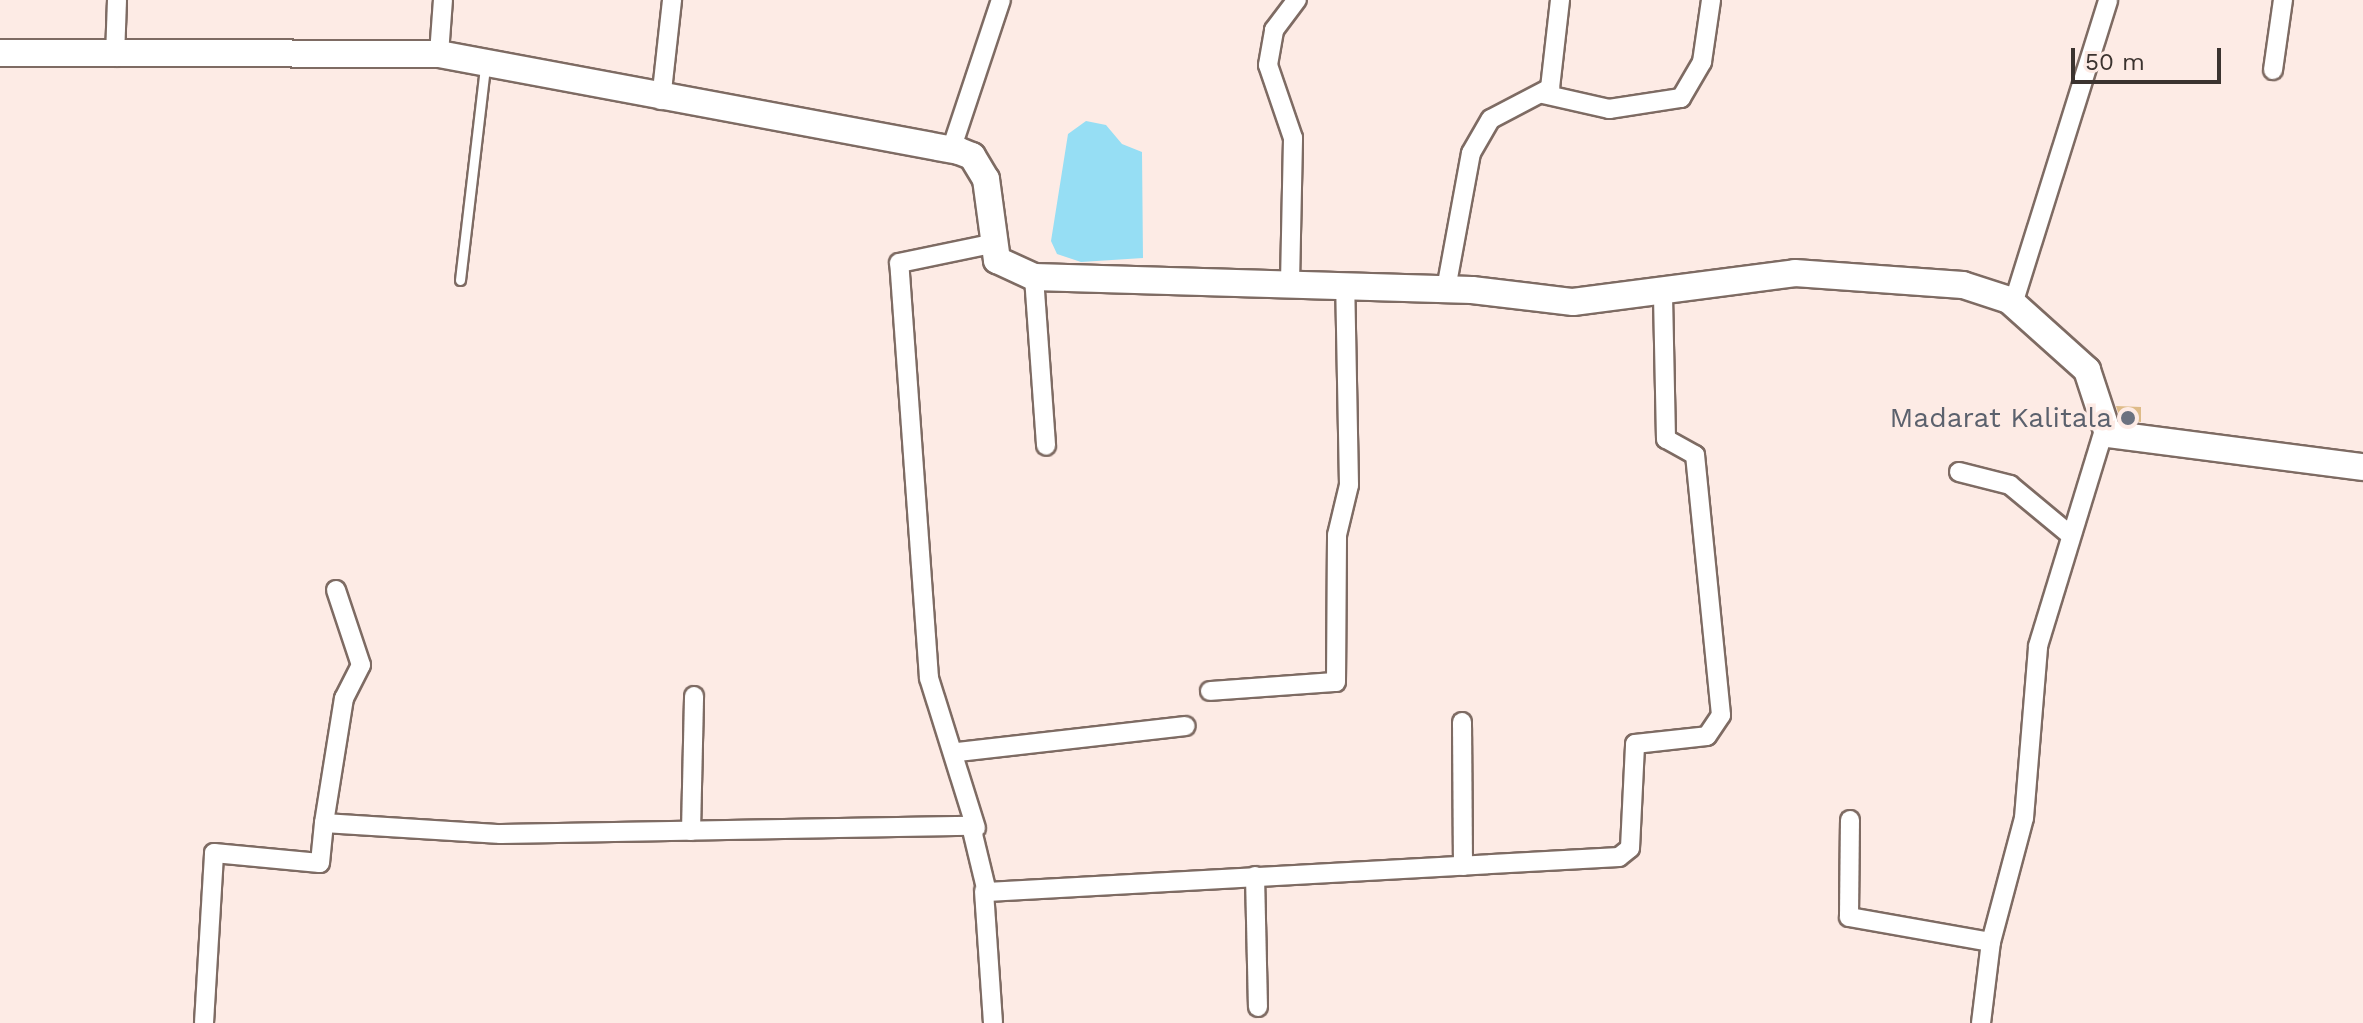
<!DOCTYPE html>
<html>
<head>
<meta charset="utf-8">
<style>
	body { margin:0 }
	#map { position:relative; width:2363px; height:1023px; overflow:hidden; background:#fdebe5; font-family:"Work Sans",sans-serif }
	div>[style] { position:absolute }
	.water>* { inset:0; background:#96def4 }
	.building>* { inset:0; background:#debb88 }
	.roads { filter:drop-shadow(2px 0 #7e6b63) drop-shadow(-2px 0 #7e6b63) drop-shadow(0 2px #7e6b63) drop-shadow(0 -2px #7e6b63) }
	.service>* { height:9px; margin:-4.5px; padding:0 4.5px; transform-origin:4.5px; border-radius:4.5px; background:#fff }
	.minor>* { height:18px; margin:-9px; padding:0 9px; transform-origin:9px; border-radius:9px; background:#fff }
	.secondary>* { height:26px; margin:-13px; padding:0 13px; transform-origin:13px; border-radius:13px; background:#fff }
	.dots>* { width:22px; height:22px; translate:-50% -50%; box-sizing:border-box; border:4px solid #fdebe5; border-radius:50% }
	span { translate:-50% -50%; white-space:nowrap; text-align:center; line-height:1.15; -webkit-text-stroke:7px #fdebe5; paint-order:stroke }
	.worship-label { font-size:28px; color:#5b616d }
	.right { translate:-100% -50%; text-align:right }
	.scale { position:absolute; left:2071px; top:48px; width:150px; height:36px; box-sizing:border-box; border:4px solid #3b332f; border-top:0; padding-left:10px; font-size:24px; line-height:28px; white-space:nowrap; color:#3b332f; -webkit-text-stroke:6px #fdebe5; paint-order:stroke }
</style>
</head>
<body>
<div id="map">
	<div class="water">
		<div style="clip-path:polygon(1086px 121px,1106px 125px,1122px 144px,1142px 152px,1143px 258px,1081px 262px,1057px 254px,1051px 241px,1068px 134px)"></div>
	</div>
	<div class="building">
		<div style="clip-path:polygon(2116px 406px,2141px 407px,2141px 422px,2120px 419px)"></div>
	</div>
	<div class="roads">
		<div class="service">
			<div style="left:460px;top:280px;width:215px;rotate:-83.3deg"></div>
		</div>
		<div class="minor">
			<div style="left:439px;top:54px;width:54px;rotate:-85.8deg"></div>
			<div style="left:115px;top:57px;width:57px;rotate:-88deg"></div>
			<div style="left:2273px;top:70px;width:71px;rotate:-81.9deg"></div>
			<div style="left:1543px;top:94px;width:68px;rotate:12.8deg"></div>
			<div style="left:1609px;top:109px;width:73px;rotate:-8.7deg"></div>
			<div style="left:1681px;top:98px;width:42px;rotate:-59.7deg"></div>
			<div style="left:1702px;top:62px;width:63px;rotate:-81.7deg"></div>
			<div style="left:661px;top:100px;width:101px;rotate:-83.7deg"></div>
			<div style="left:951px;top:150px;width:158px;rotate:-71.6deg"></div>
			<div style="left:1034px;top:277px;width:169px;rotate:85.9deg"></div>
			<div style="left:1290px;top:283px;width:145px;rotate:-88.8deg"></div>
			<div style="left:1293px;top:138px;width:77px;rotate:-108.9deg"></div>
			<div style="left:1268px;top:65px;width:36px;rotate:-80deg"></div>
			<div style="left:1274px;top:30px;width:38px;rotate:-53deg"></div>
			<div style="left:1446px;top:289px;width:138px;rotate:-79.6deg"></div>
			<div style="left:1471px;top:153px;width:39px;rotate:-60deg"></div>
			<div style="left:1491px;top:119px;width:67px;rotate:-27.7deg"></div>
			<div style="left:1550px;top:88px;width:89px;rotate:-83.5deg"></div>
			<div style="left:2013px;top:304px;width:318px;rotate:-72.6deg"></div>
			<div style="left:1959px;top:472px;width:53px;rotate:14.3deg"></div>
			<div style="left:2010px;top:485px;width:77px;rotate:39.7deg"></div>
			<div style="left:336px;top:590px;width:79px;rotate:71.6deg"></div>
			<div style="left:361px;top:665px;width:37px;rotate:117deg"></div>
			<div style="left:344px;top:698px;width:127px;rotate:99.1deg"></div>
			<div style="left:324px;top:823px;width:177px;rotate:3.6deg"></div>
			<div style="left:501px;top:834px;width:470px;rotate:-1deg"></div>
			<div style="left:971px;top:826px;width:68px;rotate:76.4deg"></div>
			<div style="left:987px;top:892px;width:633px;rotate:-3.17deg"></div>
			<div style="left:1619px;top:857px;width:14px;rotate:-39deg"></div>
			<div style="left:1630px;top:848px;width:104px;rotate:-87.2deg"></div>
			<div style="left:1635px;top:744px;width:72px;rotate:-6.3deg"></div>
			<div style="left:1707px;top:736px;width:25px;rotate:-56deg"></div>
			<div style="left:1721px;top:715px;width:261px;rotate:-95.7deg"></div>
			<div style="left:1695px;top:455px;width:33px;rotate:-151deg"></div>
			<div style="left:1666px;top:439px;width:145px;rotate:-91.2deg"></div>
			<div style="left:1210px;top:691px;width:126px;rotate:-4.1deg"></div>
			<div style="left:1336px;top:682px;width:147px;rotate:-89.6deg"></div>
			<div style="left:1337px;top:535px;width:51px;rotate:-76.5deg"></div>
			<div style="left:1349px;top:485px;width:201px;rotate:-91.1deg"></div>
			<div style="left:1462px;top:722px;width:144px;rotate:89.6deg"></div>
			<div style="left:958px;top:752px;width:229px;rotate:-6.5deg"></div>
			<div style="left:1850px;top:820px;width:97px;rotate:90.6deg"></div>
			<div style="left:1849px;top:917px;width:144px;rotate:10deg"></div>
			<div style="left:976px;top:828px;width:157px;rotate:-107.4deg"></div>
			<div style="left:929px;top:678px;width:416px;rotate:-94.1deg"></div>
			<div style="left:899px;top:263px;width:94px;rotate:-11.7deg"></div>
			<div style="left:691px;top:831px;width:135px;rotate:-88.7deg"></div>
			<div style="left:1255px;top:876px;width:131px;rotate:88.7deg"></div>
			<div style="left:984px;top:891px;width:132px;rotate:86.1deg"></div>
			<div style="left:204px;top:1023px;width:170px;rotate:-86.6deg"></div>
			<div style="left:214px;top:853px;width:106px;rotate:5.4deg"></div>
			<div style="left:320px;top:863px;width:40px;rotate:-84.3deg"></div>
			<div style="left:1981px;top:1023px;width:82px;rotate:-83deg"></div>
			<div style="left:1991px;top:942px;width:128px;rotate:-75.1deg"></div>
			<div style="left:2024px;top:818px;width:173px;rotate:-85.3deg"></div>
			<div style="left:2038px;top:646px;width:226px;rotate:-73deg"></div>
		</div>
		<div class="secondary">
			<div style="left:0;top:53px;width:439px;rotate:0.1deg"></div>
			<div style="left:439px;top:54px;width:529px;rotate:10.57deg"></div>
			<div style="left:959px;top:151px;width:14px;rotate:21deg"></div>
			<div style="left:972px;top:156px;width:27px;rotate:59deg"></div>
			<div style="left:986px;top:179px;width:82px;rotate:82.3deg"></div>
			<div style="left:997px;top:260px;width:41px;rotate:24.7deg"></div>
			<div style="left:1034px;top:277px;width:438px;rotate:1.7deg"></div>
			<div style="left:1472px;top:290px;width:102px;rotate:6.8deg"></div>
			<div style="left:1573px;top:302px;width:224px;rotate:-7.4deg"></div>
			<div style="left:1795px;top:273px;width:168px;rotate:4.1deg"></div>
			<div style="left:1963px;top:285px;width:48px;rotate:18.1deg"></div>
			<div style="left:2009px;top:300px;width:105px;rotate:41.9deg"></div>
			<div style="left:2087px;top:370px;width:67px;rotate:71.8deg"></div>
			<div style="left:2108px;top:434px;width:257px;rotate:7.4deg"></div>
		</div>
	</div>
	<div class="dots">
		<div style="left:2128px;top:418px;background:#6b7280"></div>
	</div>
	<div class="worship-label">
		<span class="right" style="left:2112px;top:418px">Madarat Kalitala</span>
	</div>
	<div class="scale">50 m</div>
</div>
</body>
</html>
